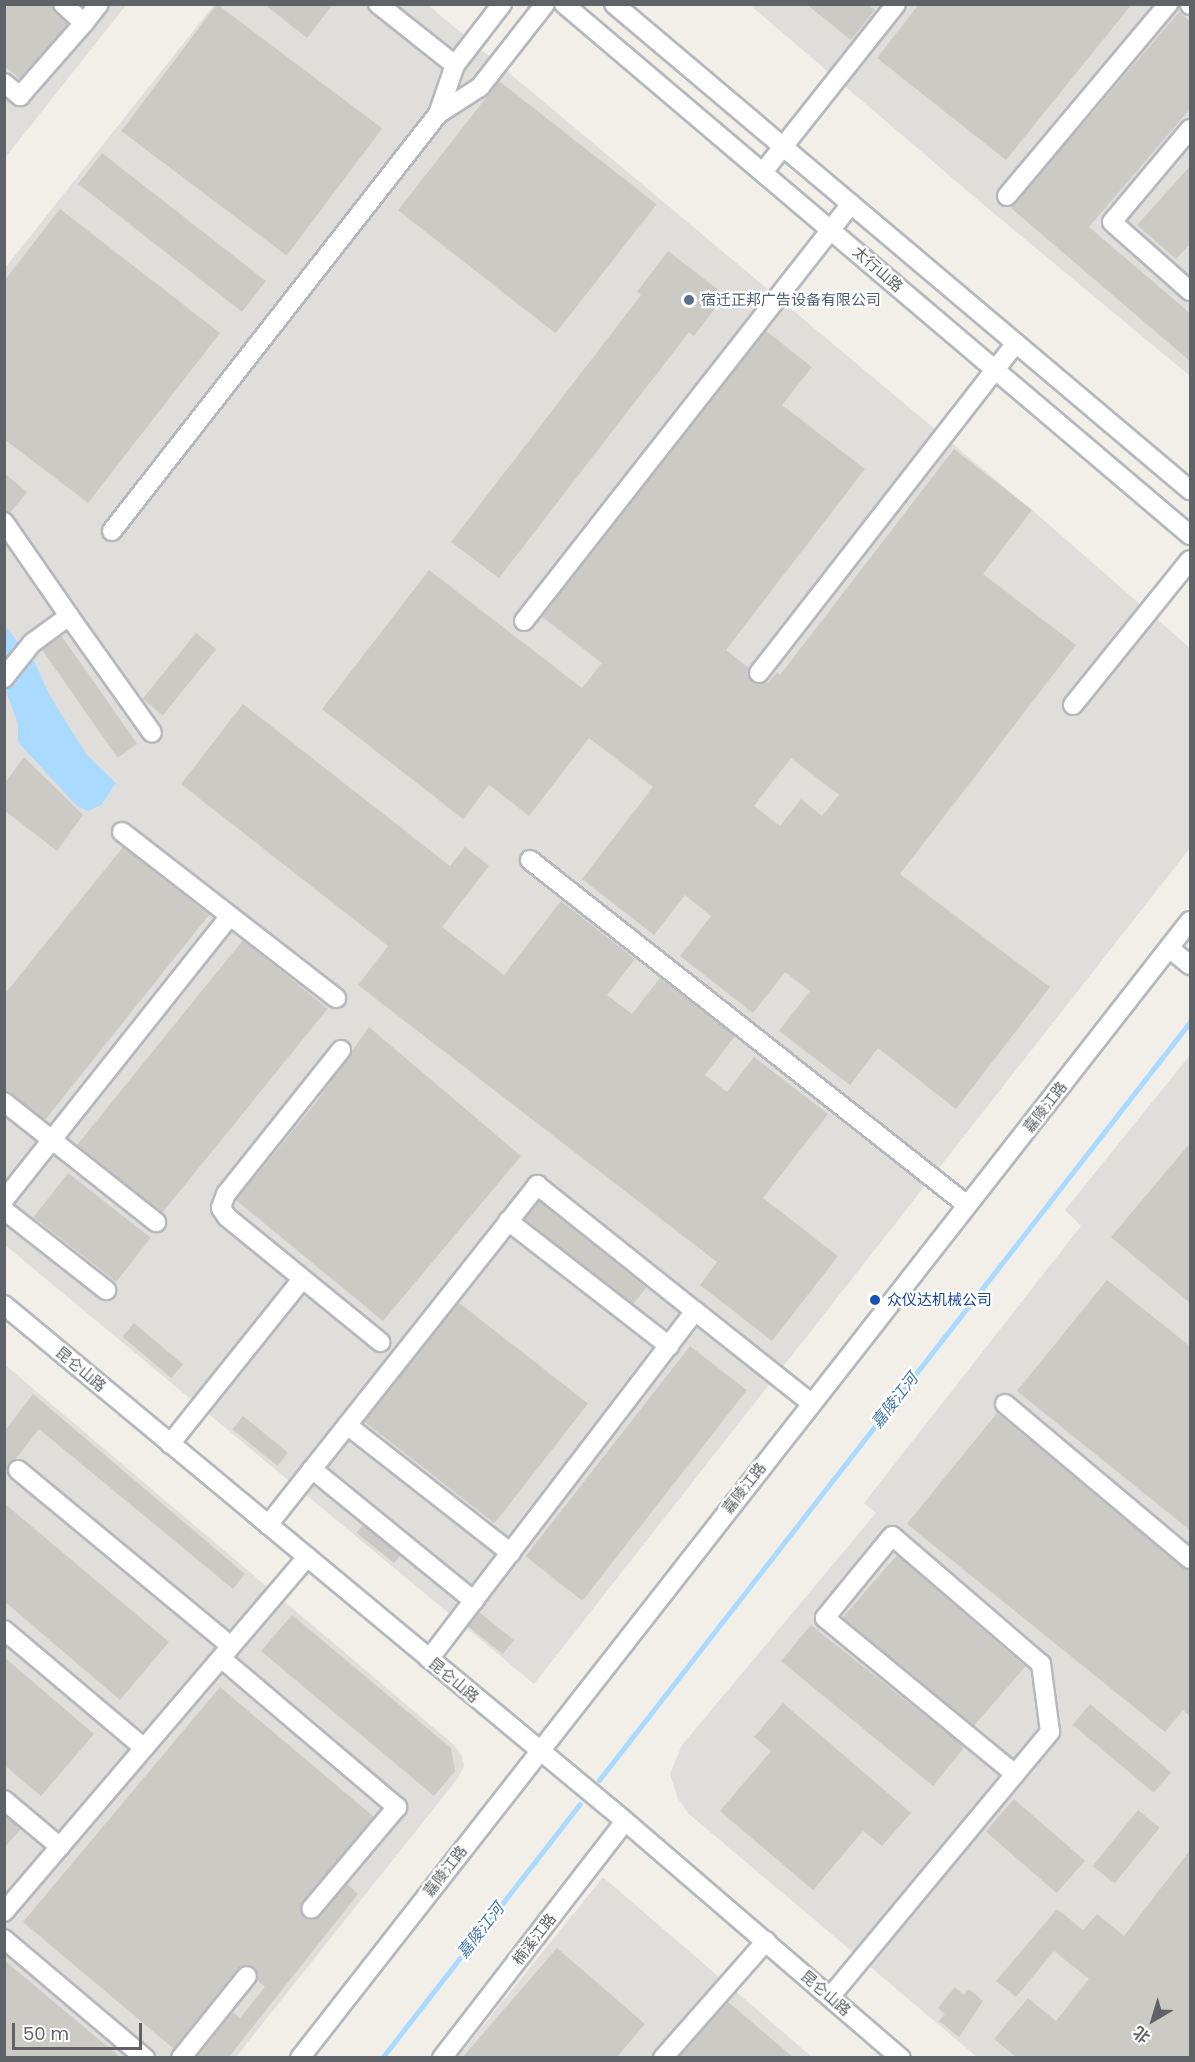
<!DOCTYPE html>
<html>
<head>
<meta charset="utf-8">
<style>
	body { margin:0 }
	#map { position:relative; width:1195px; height:2062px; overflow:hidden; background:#f1efe8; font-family:Poppins,"Noto Sans SC",sans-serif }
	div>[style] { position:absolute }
	.industrial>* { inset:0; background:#e0deda }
	.water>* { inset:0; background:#aadaff }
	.stream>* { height:5px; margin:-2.5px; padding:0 2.5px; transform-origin:2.5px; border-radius:2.5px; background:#aadaff }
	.building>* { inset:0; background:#cccac5; transform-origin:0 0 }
	.roads { filter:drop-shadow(2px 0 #b5b8bc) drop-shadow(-2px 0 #b5b8bc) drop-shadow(0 2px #b5b8bc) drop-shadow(0 -2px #b5b8bc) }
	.minor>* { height:18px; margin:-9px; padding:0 9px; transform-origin:9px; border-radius:9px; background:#fff }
	.dots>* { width:16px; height:16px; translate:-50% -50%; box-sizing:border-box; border:3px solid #fff; border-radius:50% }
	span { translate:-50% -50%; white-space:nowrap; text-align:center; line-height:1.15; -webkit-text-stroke:4.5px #fff; paint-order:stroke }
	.street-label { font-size:15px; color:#5f6368 }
	.service-label { font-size:15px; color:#4e5e75 }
	.left { translate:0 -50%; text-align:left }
	.transit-label { font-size:15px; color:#164399 }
	.water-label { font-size:16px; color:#4174aa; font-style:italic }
	.frame { position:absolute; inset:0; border:6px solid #5f6368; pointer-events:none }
	.north { position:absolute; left:1123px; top:1990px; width:60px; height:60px; -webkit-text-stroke:4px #fff; paint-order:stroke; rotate:218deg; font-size:16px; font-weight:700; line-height:24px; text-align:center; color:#5f6368 }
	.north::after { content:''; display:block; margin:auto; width:21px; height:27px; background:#5f6368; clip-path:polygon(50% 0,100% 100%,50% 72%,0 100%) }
	.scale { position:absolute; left:12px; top:2023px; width:130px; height:27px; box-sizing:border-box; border:3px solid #5f6368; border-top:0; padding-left:8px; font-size:18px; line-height:21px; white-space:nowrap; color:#5f6368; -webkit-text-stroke:4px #fff; paint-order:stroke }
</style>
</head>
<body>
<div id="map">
	<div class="industrial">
		<div style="clip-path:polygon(5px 5px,126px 5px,5px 158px)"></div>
		<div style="clip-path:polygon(214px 5px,428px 5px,1046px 522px,1190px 648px,1190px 848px,534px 1684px,5px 1245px,5px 268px)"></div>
		<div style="clip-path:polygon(750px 5px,1190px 5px,1190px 376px,985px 206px)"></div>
		<div style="clip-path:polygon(1190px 1055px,1190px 2057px,977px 2057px,689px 1814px,678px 1799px,670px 1774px,682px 1745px,876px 1513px,864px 1503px,1081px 1226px,1065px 1210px)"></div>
		<div style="clip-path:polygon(4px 1364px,454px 1745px,462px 1756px,464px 1766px,458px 1778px,236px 2057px,5px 2057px)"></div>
		<div style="clip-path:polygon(603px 1877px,812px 2057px,457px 2058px)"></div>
	</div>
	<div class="water">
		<div style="clip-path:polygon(4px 625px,35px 663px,50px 696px,87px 755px,116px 783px,101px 805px,88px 811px,77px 806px,18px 742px,18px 724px,5px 688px)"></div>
	</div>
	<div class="stream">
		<div style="left:599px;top:1780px;width:961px;rotate:-52.06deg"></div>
		<div style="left:382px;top:2058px;width:322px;rotate:-52.1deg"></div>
	</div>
	<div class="building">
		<div style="clip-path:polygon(4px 4px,52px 4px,68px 24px,20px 79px,4px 66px)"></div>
		<div style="left:217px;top:4px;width:207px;height:159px;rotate:37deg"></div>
		<div style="clip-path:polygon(264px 4px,333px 4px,307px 38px)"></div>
		<div style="clip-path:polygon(806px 4px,867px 4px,875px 10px,851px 40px)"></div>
		<div style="clip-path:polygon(919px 4px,1132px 4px,1006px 160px,877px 58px)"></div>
		<div style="clip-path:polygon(1179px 12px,1191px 22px,1191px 108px,1089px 227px,1191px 314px,1191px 362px,1011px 208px)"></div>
		<div style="left:499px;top:81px;width:200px;height:164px;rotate:38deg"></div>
		<div style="left:102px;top:153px;width:208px;height:39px;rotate:38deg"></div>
		<div style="clip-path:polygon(1191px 165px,1191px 243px,1176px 259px,1137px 225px)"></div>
		<div style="clip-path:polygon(60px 209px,220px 333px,88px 503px,4px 439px,4px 281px)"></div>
		<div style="clip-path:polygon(668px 251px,725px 295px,694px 336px,689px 332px,499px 578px,451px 542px,641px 295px,637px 292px)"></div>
		<div style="clip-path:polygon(evenodd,766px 331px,812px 367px,782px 405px,865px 469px,726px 650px,749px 668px,752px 681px,768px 683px,777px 672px,780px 675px,954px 449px,1032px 510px,983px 574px,1076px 645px,900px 874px,1050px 987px,956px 1109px,878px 1048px,850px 1085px,779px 1031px,810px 991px,785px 972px,753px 1013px,680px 956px,711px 916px,685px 895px,654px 935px,582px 879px,653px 787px,589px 738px,529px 816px,489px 785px,463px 819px,322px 709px,429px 570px,582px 688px,602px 663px,542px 617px,766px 331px,791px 758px,839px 795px,822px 816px,801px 799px,780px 826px,754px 806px,791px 758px)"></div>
		<div style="clip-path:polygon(4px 473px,27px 492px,10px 513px,4px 511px)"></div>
		<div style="left:196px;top:633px;width:26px;height:85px;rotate:39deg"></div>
		<div style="left:61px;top:635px;width:133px;height:24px;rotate:55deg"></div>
		<div style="clip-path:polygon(243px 704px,450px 866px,465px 847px,489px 866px,442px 927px,504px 975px,561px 901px,635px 959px,607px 995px,632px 1014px,660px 978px,735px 1036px,705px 1075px,727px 1092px,754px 1057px,828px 1114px,763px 1198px,838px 1256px,772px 1341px,700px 1285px,717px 1262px,358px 985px,388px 946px,181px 784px)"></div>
		<div style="clip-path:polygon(24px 757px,83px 815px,57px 851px,4px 810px,4px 784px)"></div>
		<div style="clip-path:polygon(123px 847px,209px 915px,45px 1120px,4px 1090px,4px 995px)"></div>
		<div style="left:243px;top:940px;width:109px;height:264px;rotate:39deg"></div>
		<div style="clip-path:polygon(369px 1027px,521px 1156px,383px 1321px,236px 1200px,314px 1105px)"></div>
		<div style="clip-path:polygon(1191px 1142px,1191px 1304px,1111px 1237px)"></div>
		<div style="left:68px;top:1173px;width:105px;height:56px;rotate:38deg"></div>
		<div style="left:539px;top:1201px;width:138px;height:23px;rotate:39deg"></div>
		<div style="clip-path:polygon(1107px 1280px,1191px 1347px,1191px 1531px,1017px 1391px)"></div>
		<div style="left:458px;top:1302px;width:165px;height:152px;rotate:38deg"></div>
		<div style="left:134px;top:1323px;width:64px;height:18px;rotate:40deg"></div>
		<div style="left:690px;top:1346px;width:72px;height:267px;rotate:38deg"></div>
		<div style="clip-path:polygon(33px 1394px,245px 1574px,233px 1589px,39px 1429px,4px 1474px,4px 1432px)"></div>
		<div style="clip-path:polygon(997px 1413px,1183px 1568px,1191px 1570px,1191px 1717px,1183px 1710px,1165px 1732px,907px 1524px)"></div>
		<div style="left:243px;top:1416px;width:58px;height:17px;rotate:39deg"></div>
		<div style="clip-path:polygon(4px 1503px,169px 1642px,120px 1700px,4px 1601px)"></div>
		<div style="left:363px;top:1525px;width:48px;height:10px;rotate:39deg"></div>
		<div style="left:897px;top:1555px;width:170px;height:83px;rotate:41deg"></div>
		<div style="left:479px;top:1612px;width:45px;height:18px;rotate:39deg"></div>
		<div style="clip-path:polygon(292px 1615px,451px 1748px,455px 1771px,434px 1796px,261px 1651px)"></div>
		<div style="clip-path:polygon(811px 1625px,962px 1745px,963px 1749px,933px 1786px,781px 1661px)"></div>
		<div style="clip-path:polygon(4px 1657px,94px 1734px,41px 1796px,4px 1765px)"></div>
		<div style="clip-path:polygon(220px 1687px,374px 1817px,302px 1902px,300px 1912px,308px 1920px,315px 1919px,347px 1884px,358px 1894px,228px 2058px,196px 2058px,233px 2012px,240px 2018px,265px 1987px,257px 1980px,254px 1967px,238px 1969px,174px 2049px,23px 1922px)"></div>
		<div style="clip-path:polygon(783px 1703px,911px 1813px,882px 1846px,863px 1831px,813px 1890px,720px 1811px,771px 1751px,754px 1737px)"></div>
		<div style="left:1090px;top:1704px;width:106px;height:27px;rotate:40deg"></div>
		<div style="left:1014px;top:1799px;width:94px;height:43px;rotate:41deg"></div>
		<div style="left:1138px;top:1810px;width:28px;height:72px;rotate:39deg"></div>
		<div style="clip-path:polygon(4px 1815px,21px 1829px,4px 1848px)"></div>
		<div style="clip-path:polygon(1191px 1849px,1191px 2058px,1017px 2058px,994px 2039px,1028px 1998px,1056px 2021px,1089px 1979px,1054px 1951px,1016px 1997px,996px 1981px,1057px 1909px,1083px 1930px,1097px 1914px,1124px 1936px)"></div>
		<div style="clip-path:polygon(557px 1948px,645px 2024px,616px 2058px,462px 2058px)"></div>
		<div style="clip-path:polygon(4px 1960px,121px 2058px,4px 2058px)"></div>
		<div style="clip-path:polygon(955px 1987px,964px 1995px,969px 1989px,983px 2001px,959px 2037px,939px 2021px,945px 2014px,938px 2008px)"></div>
		<div style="clip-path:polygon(728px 2002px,794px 2058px,678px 2058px)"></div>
	</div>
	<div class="roads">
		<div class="minor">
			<div style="left:378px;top:4px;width:98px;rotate:38.4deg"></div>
			<div style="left:502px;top:4px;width:77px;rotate:127.6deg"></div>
			<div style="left:455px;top:65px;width:52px;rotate:109.1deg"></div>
			<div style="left:438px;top:114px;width:50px;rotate:-32.7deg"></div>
			<div style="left:480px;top:87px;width:105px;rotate:-51.9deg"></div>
			<div style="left:564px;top:4px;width:821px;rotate:40.31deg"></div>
			<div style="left:614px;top:4px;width:754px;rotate:40.16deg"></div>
			<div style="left:1190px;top:4px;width:1px;rotate:90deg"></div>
			<div style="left:84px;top:23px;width:24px;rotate:-52deg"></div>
			<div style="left:4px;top:83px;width:21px;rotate:39deg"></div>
			<div style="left:20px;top:96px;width:97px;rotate:-48.8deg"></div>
			<div style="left:84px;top:23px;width:28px;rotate:-138deg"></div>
			<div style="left:1190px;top:129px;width:121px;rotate:130deg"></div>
			<div style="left:1112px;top:222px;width:104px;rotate:41.5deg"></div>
			<div style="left:763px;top:172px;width:214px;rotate:-51.6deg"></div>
			<div style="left:1007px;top:196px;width:251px;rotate:-50deg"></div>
			<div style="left:4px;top:522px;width:114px;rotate:55.3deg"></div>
			<div style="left:112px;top:531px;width:529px;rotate:-51.98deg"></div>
			<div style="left:524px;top:621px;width:530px;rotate:-51.9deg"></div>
			<div style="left:759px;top:673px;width:418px;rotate:-52.1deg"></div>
			<div style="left:4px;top:678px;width:45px;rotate:-51.3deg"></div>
			<div style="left:32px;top:643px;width:46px;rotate:-36.1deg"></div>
			<div style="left:69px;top:616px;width:143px;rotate:54.6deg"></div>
			<div style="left:1073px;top:705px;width:186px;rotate:-51.1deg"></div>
			<div style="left:122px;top:832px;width:271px;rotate:37.8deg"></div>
			<div style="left:530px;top:860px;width:557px;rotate:38.29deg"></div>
			<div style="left:1169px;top:948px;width:27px;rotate:39deg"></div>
			<div style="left:341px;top:1050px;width:184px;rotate:128.6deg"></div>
			<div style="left:226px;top:1194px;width:15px;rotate:110deg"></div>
			<div style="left:221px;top:1208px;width:11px;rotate:56deg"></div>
			<div style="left:227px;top:1217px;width:198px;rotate:39.2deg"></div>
			<div style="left:4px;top:1102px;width:194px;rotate:38.3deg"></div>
			<div style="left:4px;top:1200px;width:363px;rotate:-51.5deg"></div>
			<div style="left:4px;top:1210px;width:130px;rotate:38.1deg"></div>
			<div style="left:508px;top:1221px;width:204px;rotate:37.8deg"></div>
			<div style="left:4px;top:1305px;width:807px;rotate:39.72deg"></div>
			<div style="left:625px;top:1821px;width:364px;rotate:40.7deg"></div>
			<div style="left:695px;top:1311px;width:148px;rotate:38.4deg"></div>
			<div style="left:1005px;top:1404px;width:241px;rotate:40deg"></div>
			<div style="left:347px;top:1425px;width:208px;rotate:38deg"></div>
			<div style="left:170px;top:1444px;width:211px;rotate:-51.3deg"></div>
			<div style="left:312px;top:1469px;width:209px;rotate:39.2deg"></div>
			<div style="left:18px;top:1470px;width:276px;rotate:39.6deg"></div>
			<div style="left:268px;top:1525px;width:434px;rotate:-51.6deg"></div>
			<div style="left:537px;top:1185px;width:202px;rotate:38.6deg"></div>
			<div style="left:695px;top:1311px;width:438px;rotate:127.4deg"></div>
			<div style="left:4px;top:1630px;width:183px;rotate:40.1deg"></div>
			<div style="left:221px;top:1658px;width:231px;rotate:40.3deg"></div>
			<div style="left:397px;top:1807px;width:133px;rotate:130.1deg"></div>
			<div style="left:4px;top:1800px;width:73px;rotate:40deg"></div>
			<div style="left:4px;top:1912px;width:467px;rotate:-49.5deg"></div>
			<div style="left:4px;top:1939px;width:185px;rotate:40.2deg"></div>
			<div style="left:830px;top:1997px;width:290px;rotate:-50.3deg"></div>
			<div style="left:1015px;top:1774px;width:55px;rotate:-50.2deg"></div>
			<div style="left:1050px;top:1732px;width:69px;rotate:-97.5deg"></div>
			<div style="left:1041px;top:1664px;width:196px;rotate:-139.3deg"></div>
			<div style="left:892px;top:1536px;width:106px;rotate:129.3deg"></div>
			<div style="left:825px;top:1618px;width:246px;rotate:39.4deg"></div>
			<div style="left:181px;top:2058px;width:105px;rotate:-51.2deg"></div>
			<div style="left:300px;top:2058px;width:1444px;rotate:-51.95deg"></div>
			<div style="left:442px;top:2058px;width:299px;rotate:-52.3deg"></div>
			<div style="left:663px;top:2058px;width:156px;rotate:-48.6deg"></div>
		</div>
	</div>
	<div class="dots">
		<div style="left:689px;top:300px;background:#5c6f8a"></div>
		<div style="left:875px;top:1300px;background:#1a4fb4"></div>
	</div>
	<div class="street-label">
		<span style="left:878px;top:269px;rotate:41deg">太行山路</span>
		<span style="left:1045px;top:1107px;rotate:-52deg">嘉陵江路</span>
		<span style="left:81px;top:1369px;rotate:40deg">昆仑山路</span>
		<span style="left:744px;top:1488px;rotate:-52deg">嘉陵江路</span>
		<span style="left:454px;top:1680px;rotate:40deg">昆仑山路</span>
		<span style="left:445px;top:1871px;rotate:-52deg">嘉陵江路</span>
		<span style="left:534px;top:1939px;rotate:-52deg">楠溪江路</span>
		<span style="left:826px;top:1993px;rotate:41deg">昆仑山路</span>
	</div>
	<div class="service-label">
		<span class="left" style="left:701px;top:300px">宿迁正邦广告设备有限公司</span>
	</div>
	<div class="transit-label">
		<span class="left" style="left:887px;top:1300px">众仪达机械公司</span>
	</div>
	<div class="water-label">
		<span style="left:895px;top:1401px;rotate:-52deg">嘉陵江河</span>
		<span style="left:481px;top:1931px;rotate:-52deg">嘉陵江河</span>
	</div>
	<div class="frame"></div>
	<div class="north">北</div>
	<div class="scale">50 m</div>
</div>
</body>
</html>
